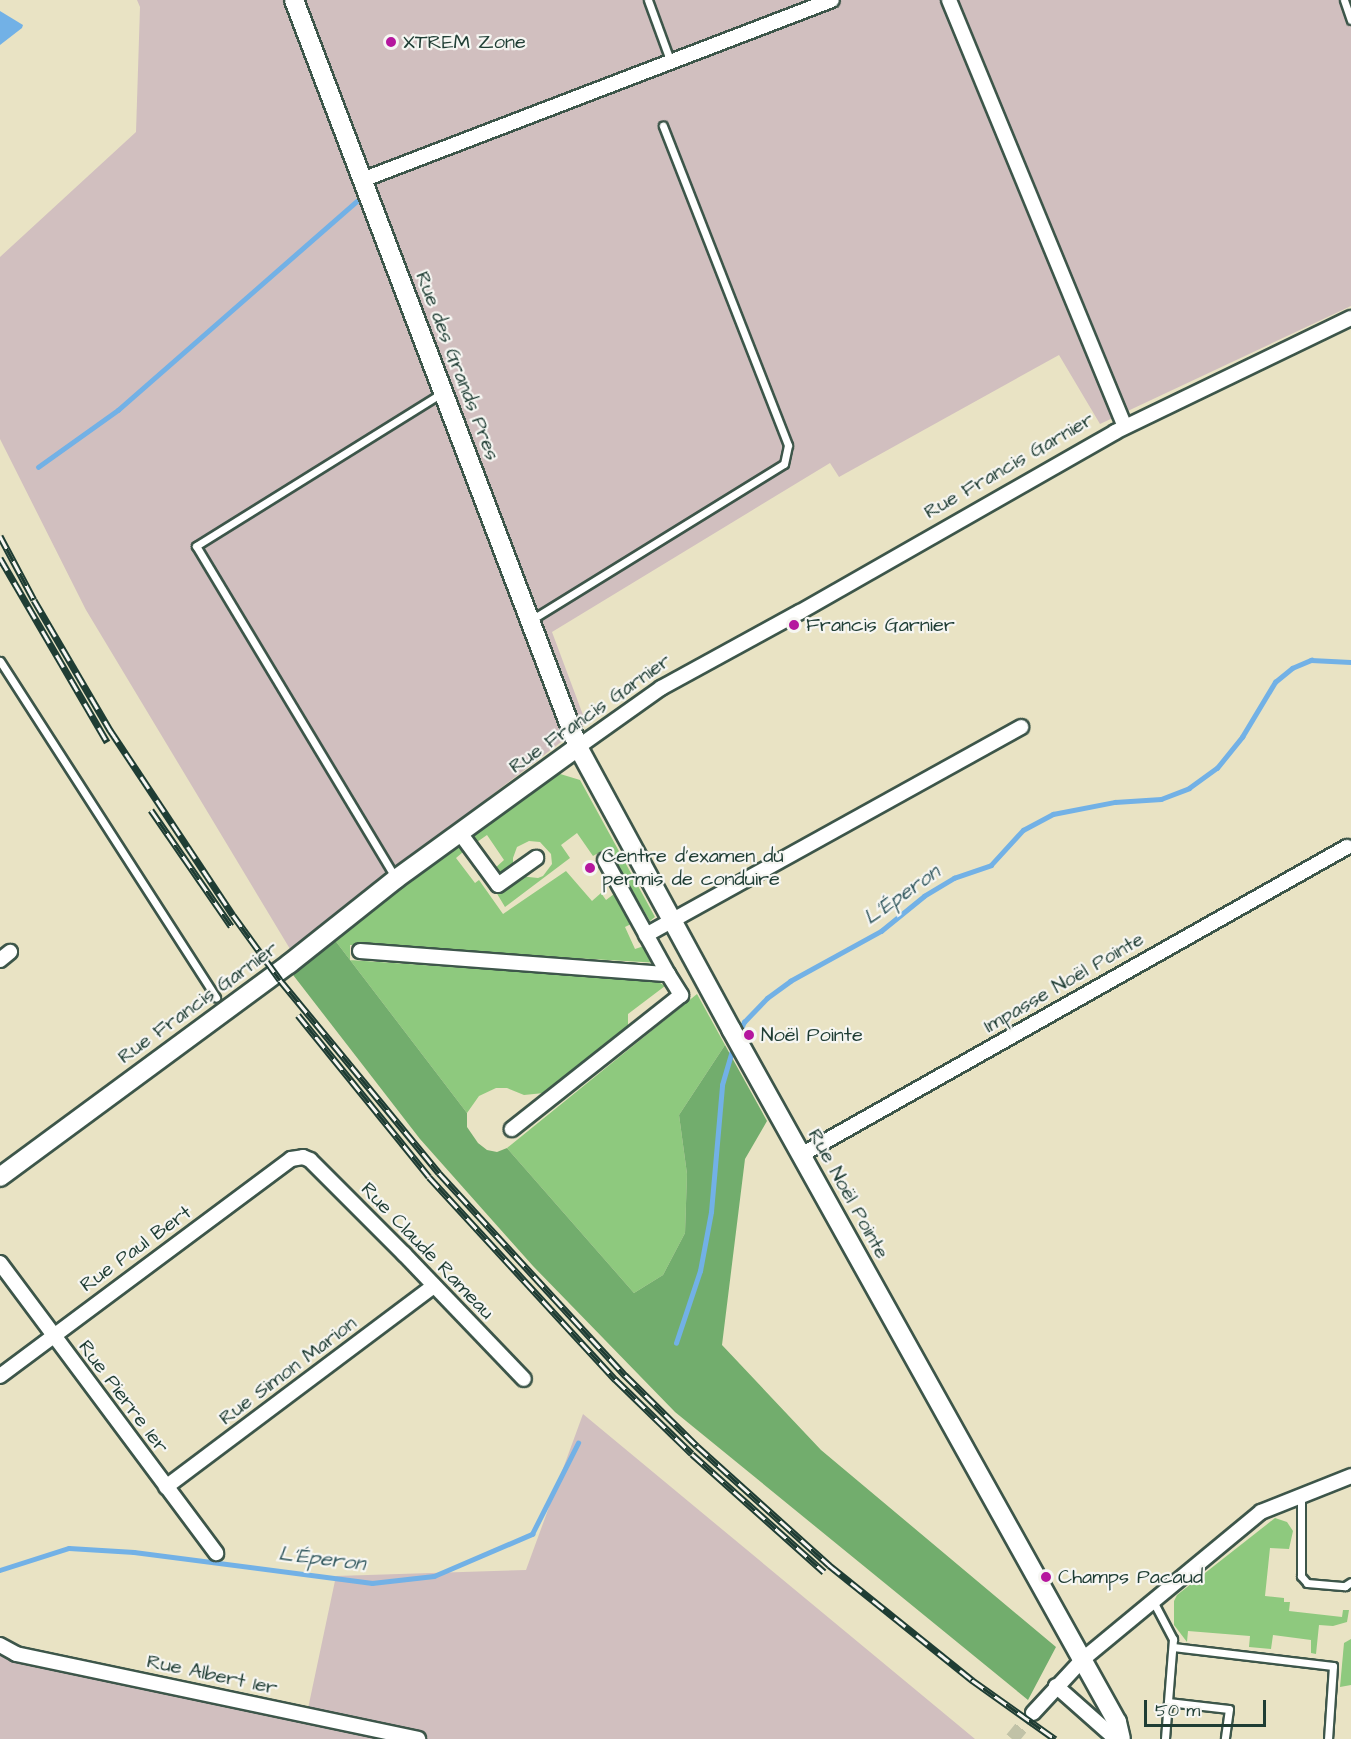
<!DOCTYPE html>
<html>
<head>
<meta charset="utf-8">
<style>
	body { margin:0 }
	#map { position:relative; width:1351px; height:1739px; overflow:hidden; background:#e9e3c4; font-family:"Architects Daughter",sans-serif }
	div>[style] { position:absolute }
	.industrial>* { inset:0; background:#d1bfbf }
	.green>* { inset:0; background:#8ec97e }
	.forest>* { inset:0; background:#72ad6d }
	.water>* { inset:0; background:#72b1e6 }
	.stream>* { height:4.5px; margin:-2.25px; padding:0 2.25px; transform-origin:2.25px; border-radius:2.25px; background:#72b1e6 }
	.street-tunnel>* { height:14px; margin-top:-7px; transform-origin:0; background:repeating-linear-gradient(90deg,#c1c2a7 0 14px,transparent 0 21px) }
	.roads { filter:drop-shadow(2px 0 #3d564a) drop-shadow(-2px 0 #3d564a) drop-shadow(0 2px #3d564a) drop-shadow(0 -2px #3d564a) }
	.lane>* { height:7px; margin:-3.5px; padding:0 3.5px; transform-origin:3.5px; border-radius:3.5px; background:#fff }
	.street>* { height:14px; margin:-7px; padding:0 7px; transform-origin:7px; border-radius:7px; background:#fff }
	.secondary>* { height:18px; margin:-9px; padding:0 9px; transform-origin:9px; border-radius:9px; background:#fff }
	.rail>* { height:7px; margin-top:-3.5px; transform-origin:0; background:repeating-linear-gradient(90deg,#f6f6f2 0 14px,#1f3d34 0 28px); box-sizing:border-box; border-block:2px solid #1f3d34 }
	.dots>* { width:16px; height:16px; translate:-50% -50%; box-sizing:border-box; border:3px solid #f6f6f2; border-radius:50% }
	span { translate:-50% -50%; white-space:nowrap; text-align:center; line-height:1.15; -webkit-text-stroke:4.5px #f6f6f2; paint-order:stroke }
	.poi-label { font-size:20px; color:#1f3d34 }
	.left { translate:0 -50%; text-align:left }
	.street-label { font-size:20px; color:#1f3d34 }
	.water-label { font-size:21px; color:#345a60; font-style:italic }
	.scale { position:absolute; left:1144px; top:1700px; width:122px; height:27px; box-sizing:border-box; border:3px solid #1f3d34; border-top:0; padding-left:8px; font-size:18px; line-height:21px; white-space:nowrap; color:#1f3d34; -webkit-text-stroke:4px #f6f6f2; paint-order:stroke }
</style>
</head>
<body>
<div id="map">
	<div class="industrial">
		<div style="clip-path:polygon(137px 0,1351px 0,1351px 306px,1100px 424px,1059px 355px,839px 477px,830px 463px,552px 632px,586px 723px,290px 949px,86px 610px,0 439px,0 257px,136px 132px,140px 7px)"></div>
		<div style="clip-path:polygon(583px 1414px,975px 1739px,0 1739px,0 1653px,306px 1718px,336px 1576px,526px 1570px)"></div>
	</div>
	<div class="green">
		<div style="clip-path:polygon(557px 773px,580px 780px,655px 917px,650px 921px,607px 848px,593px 856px,577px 833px,561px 845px,570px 858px,505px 907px,496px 892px,519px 876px,538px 878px,543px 876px,552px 864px,551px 854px,540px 842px,529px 841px,517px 847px,513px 858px,513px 865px,500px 876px,494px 869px,504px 860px,487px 835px,477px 842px,473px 836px)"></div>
		<div style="clip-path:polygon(458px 846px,463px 852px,456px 858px,475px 883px,479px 880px,503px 914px,566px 871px,592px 901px,601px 893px,606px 900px,618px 891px,635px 922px,625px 927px,635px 949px,647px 945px,660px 963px,350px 945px,350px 960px,657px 981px,665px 986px,628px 1014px,628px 1026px,544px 1093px,524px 1095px,507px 1088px,496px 1088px,479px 1096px,467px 1113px,334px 939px)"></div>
		<div style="clip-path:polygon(697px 994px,725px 1045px,679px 1115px,687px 1174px,685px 1233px,663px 1275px,634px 1293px,507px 1148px)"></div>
		<div style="clip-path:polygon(1275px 1518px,1287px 1522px,1293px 1531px,1289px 1549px,1270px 1548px,1265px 1596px,1284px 1598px,1284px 1602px,1290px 1602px,1289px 1611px,1342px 1617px,1343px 1610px,1349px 1610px,1347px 1622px,1333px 1626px,1319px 1625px,1316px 1654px,1311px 1653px,1311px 1640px,1273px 1635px,1271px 1649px,1249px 1647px,1250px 1636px,1188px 1631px,1187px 1642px,1174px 1625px,1174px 1601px,1177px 1595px)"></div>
		<div style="clip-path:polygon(1351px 1639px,1351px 1685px,1340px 1687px,1344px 1643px)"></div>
	</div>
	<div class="forest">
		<div style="clip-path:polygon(334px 939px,467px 1113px,467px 1127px,478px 1143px,487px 1150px,497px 1152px,507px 1148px,634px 1293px,663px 1275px,685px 1233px,687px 1174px,679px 1115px,725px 1045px,767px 1121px,745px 1159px,722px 1345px,821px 1450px,1056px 1647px,1028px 1700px,675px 1412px,533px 1266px,420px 1139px,290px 971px)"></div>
	</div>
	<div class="water">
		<div style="clip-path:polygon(0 11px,23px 25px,22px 28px,0 45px)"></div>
	</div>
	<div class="stream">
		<div style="left:38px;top:467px;width:98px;rotate:-35.5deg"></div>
		<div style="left:118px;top:410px;width:317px;rotate:-41.2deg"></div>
		<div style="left:739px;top:1033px;width:12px;rotate:-66deg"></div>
		<div style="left:744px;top:1022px;width:33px;rotate:-46deg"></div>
		<div style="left:767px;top:998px;width:29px;rotate:-36deg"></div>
		<div style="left:790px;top:981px;width:104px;rotate:-28.8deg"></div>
		<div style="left:881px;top:931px;width:55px;rotate:-39.1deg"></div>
		<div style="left:924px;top:896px;width:35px;rotate:-31deg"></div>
		<div style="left:954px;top:878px;width:39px;rotate:-19deg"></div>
		<div style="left:991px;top:865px;width:47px;rotate:-47.6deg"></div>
		<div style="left:1023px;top:830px;width:34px;rotate:-28deg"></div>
		<div style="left:1053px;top:814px;width:63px;rotate:-11deg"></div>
		<div style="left:1115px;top:802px;width:46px;rotate:-3.7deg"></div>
		<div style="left:1161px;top:799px;width:30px;rotate:-21deg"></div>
		<div style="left:1189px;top:788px;width:34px;rotate:-36deg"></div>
		<div style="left:1217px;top:768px;width:40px;rotate:-51deg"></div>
		<div style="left:1242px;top:737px;width:64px;rotate:-59deg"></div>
		<div style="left:1275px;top:682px;width:22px;rotate:-39deg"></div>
		<div style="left:1292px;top:668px;width:21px;rotate:-23deg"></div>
		<div style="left:1311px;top:660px;width:40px;rotate:2.9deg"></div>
		<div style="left:676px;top:1343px;width:76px;rotate:-71.6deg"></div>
		<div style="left:700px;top:1271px;width:60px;rotate:-79.4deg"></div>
		<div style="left:711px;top:1212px;width:127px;rotate:-85deg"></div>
		<div style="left:722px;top:1085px;width:43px;rotate:-73.7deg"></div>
		<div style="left:0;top:1570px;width:72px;rotate:-17.7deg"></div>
		<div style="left:69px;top:1548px;width:65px;rotate:3.5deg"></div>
		<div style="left:134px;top:1552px;width:240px;rotate:7.4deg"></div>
		<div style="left:372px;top:1583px;width:62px;rotate:-6.4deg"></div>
		<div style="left:434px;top:1576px;width:107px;rotate:-23.2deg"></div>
		<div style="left:532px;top:1534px;width:102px;rotate:-63.2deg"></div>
	</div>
	<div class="street-tunnel">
		<div style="left:1012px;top:1739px;width:33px;rotate:-51deg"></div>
	</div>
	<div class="roads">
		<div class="lane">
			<div style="left:648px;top:0;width:64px;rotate:69.9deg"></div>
			<div style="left:1344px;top:0;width:21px;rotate:71deg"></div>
			<div style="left:531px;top:620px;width:297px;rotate:-31.7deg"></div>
			<div style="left:784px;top:464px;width:19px;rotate:-78deg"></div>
			<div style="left:788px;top:445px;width:343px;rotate:-111.4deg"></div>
			<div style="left:0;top:661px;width:400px;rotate:57.3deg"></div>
			<div style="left:395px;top:877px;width:386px;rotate:-121deg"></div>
			<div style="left:196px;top:546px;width:290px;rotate:-31.9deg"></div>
			<div style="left:1301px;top:1496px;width:80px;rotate:90deg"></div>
			<div style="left:1301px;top:1576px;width:9px;rotate:49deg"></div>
			<div style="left:1307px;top:1583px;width:38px;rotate:5deg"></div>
			<div style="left:1345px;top:1586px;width:7px;rotate:-34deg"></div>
			<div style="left:1154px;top:1603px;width:41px;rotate:62.2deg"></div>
			<div style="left:1173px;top:1639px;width:100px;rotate:94.6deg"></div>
			<div style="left:1173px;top:1647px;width:161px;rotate:6.8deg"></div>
			<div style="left:1333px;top:1666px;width:73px;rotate:93.9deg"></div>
			<div style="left:1168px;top:1702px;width:61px;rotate:6.5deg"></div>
			<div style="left:1229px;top:1709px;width:30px;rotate:98deg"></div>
		</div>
		<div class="street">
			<div style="left:949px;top:0;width:461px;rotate:67.6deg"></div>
			<div style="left:362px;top:180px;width:503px;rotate:-20.96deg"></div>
			<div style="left:578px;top:747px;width:102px;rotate:-35.4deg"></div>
			<div style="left:661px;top:688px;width:158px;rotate:-28.7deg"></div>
			<div style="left:800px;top:612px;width:363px;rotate:-29.7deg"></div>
			<div style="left:1115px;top:432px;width:262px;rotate:-25.8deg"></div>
			<div style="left:460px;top:833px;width:64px;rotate:53.8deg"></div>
			<div style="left:498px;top:885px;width:47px;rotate:-35.4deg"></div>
			<div style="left:605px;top:860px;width:130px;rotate:61.1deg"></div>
			<div style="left:646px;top:935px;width:429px;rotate:-29deg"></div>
			<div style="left:360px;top:951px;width:309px;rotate:4.3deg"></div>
			<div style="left:668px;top:974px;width:25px;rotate:58deg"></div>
			<div style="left:681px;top:995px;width:216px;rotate:141.6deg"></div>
			<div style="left:0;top:960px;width:13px;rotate:-39deg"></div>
			<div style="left:801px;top:1155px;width:627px;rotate:-29.43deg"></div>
			<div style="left:0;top:1263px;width:362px;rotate:53.3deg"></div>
			<div style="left:0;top:1376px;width:363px;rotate:-36.7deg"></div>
			<div style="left:291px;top:1159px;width:12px;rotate:-9deg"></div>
			<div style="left:303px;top:1157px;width:8px;rotate:23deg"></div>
			<div style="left:310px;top:1160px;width:133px;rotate:45deg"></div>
			<div style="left:404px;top:1254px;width:173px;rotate:46.2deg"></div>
			<div style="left:166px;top:1487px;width:335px;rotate:-36.9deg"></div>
			<div style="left:0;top:1645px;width:18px;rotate:29deg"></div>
			<div style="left:16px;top:1654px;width:411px;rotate:11.9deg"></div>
			<div style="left:1056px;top:1686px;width:80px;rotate:41.5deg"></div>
			<div style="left:1033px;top:1713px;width:72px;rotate:-47.2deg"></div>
			<div style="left:1082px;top:1660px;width:232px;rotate:-39.6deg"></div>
			<div style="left:1261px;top:1512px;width:97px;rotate:-21.8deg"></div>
		</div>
		<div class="secondary">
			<div style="left:294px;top:0;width:799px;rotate:69.18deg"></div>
			<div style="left:578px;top:747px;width:321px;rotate:61.5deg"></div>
			<div style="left:731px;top:1029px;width:793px;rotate:60.88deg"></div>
			<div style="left:1117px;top:1722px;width:17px;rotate:77deg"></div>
			<div style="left:0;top:1177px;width:359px;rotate:-36.4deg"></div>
			<div style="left:289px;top:964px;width:137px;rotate:-38.5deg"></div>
			<div style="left:396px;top:879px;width:225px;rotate:-36deg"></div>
		</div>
	</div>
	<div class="rail">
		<div style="left:0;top:536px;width:72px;rotate:62deg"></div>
		<div style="left:34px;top:600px;width:151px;rotate:59.7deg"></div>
		<div style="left:110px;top:730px;width:222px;rotate:56.4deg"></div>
		<div style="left:233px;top:915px;width:80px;rotate:54.1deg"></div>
		<div style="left:280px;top:980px;width:250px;rotate:50.5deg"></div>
		<div style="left:439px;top:1173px;width:275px;rotate:47.4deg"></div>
		<div style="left:625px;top:1375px;width:101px;rotate:44.6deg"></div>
		<div style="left:697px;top:1446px;width:178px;rotate:42deg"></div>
		<div style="left:829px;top:1565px;width:184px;rotate:38.8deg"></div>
		<div style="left:972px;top:1680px;width:102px;rotate:35.4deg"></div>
		<div style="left:0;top:558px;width:213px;rotate:59.8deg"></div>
		<div style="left:151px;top:810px;width:141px;rotate:55.4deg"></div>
		<div style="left:298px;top:1015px;width:208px;rotate:51deg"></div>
		<div style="left:429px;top:1177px;width:275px;rotate:47.4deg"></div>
		<div style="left:615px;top:1379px;width:107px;rotate:44.2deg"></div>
		<div style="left:692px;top:1454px;width:177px;rotate:41.8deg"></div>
	</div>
	<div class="dots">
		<div style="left:391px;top:42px;background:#b5179e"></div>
		<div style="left:794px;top:625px;background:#b5179e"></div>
		<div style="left:590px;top:868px;background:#b5179e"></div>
		<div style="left:749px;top:1035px;background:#b5179e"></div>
		<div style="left:1046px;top:1577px;background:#b5179e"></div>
	</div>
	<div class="poi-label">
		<span class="left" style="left:403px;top:42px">XTREM Zone</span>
		<span class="left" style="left:806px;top:625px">Francis Garnier</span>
		<span class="left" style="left:602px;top:868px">Centre d'examen du<br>permis de conduire</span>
		<span class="left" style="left:761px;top:1035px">Noël Pointe</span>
		<span class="left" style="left:1058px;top:1577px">Champs Pacaud</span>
	</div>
	<div class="street-label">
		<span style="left:457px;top:366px;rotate:69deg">Rue des Grands Pres</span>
		<span style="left:1009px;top:466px;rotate:-30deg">Rue Francis Garnier</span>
		<span style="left:590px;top:714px;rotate:-35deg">Rue Francis Garnier</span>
		<span style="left:1064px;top:983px;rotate:-30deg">Impasse Noël Pointe</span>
		<span style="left:198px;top:1003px;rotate:-36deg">Rue Francis Garnier</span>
		<span style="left:848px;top:1194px;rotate:61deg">Rue Noël Pointe</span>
		<span style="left:136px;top:1249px;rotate:-36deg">Rue Paul Bert</span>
		<span style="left:427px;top:1251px;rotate:46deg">Rue Claude Rameau</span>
		<span style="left:288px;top:1371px;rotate:-37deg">Rue Simon Marion</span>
		<span style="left:123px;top:1397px;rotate:53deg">Rue Pierre 1er</span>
		<span style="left:212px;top:1675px;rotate:12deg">Rue Albert 1er</span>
	</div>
	<div class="water-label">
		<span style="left:902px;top:895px;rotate:-35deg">L'Éperon</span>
		<span style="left:322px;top:1559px;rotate:7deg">L'Éperon</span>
	</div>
	<div class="scale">50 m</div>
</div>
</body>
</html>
